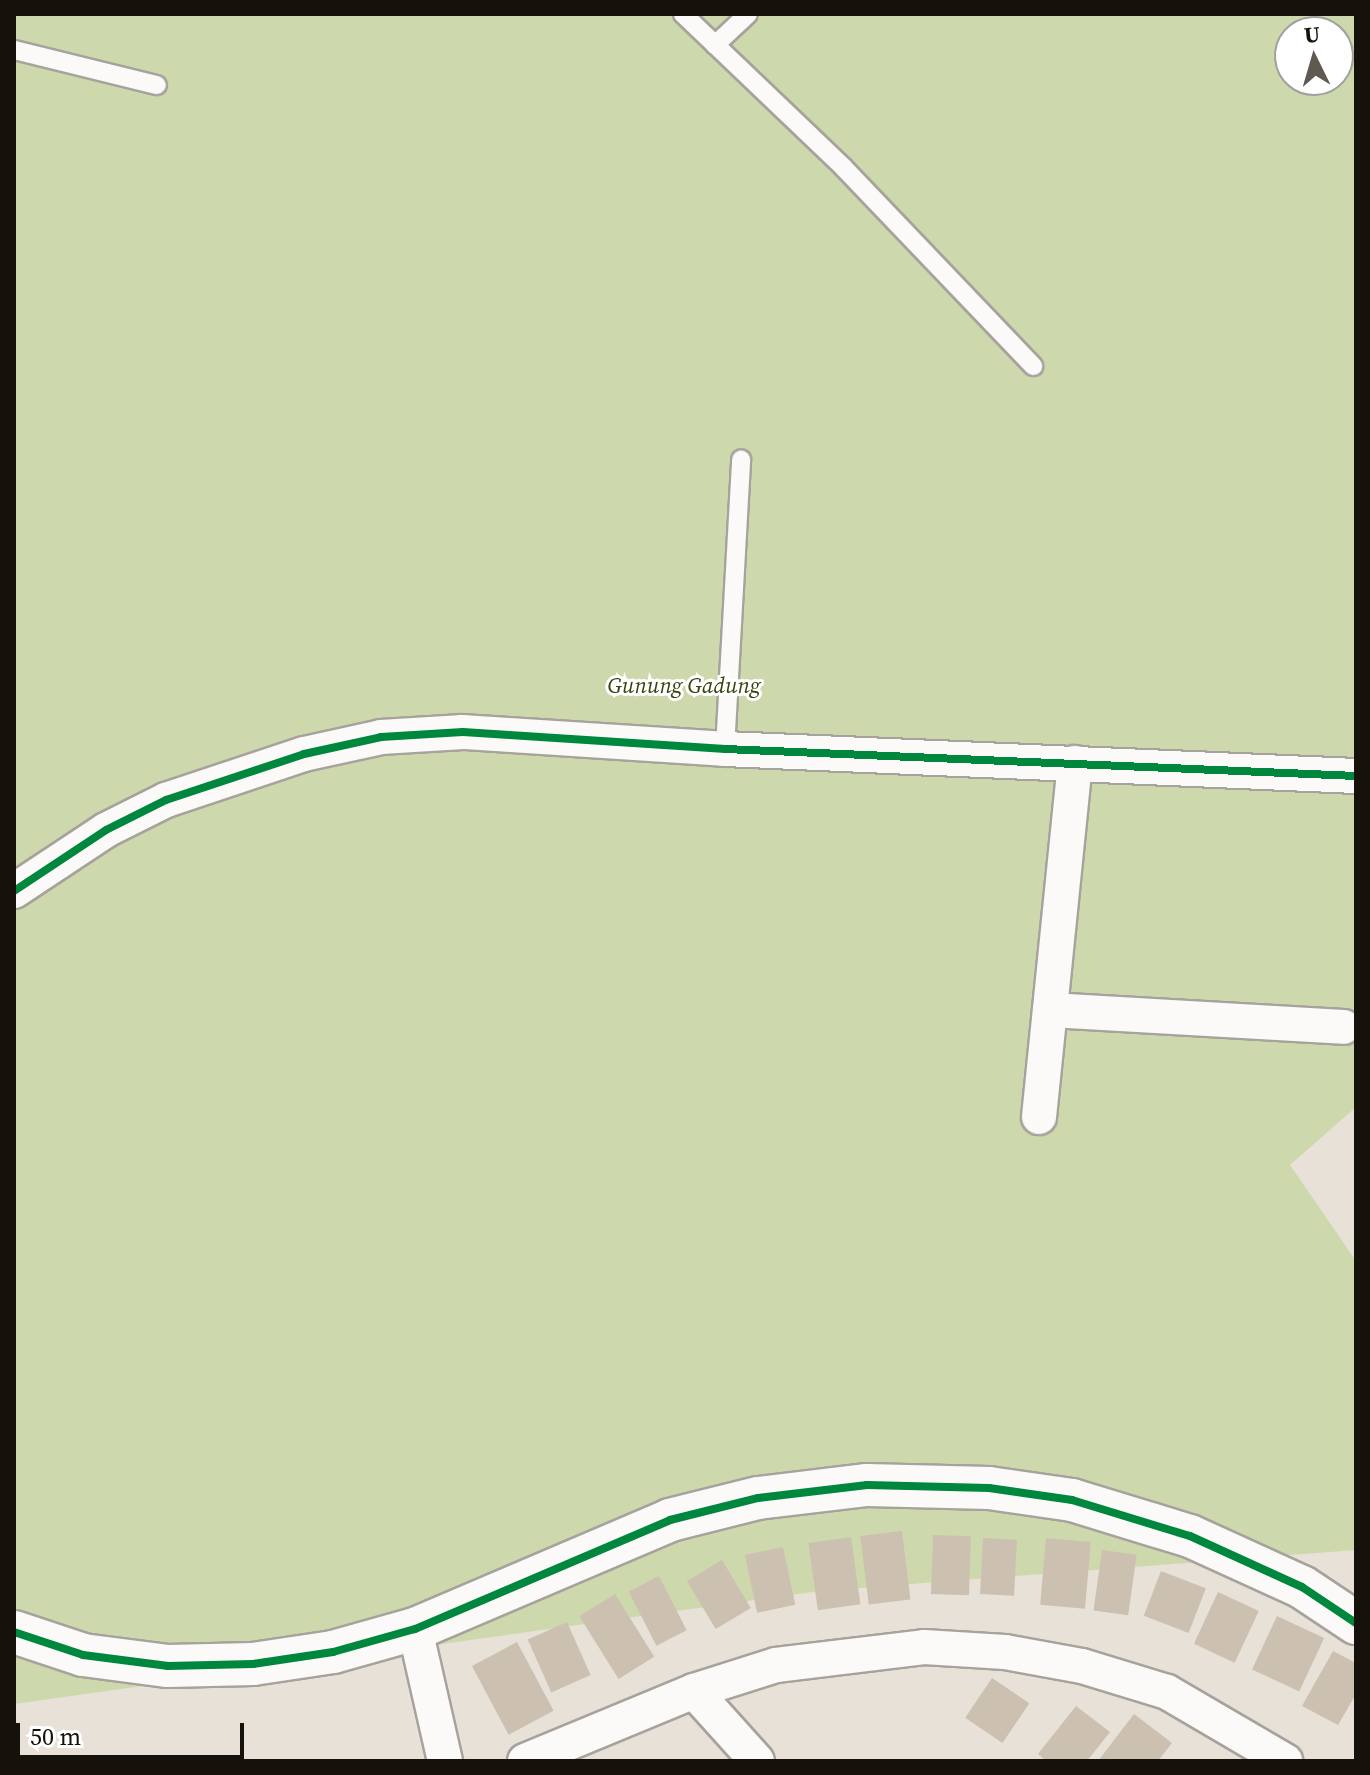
<!DOCTYPE html>
<html>
<head>
<meta charset="utf-8">
<style>
	body { margin:0 }
	#map { position:relative; width:1370px; height:1775px; overflow:hidden; background:#e7e1d7; font-family:"Source Serif 4",serif }
	div>[style] { position:absolute }
	.green>* { inset:0; background:#ced8ad }
	.building>* { inset:0; background:#ccc1b0; transform-origin:0 0 }
	.roads { filter:drop-shadow(2px 0 #a7a29b) drop-shadow(-2px 0 #a7a29b) drop-shadow(0 2px #a7a29b) drop-shadow(0 -2px #a7a29b) }
	.service>* { height:18px; margin:-9px; padding:0 9px; transform-origin:9px; border-radius:9px; background:#fbfaf9 }
	.minor>* { height:34px; margin:-17px; padding:0 17px; transform-origin:17px; border-radius:17px; background:#fbfaf9 }
	.tertiary>* { height:42px; margin:-21px; padding:0 21px; transform-origin:21px; border-radius:21px; background:#fbfaf9 }
	.cycleway>* { height:8px; margin:-4px; padding:0 4px; transform-origin:4px; border-radius:4px; background:#00873e }
	span { translate:-50% -50%; white-space:nowrap; text-align:center; line-height:1.15; -webkit-text-stroke:6px #fff; paint-order:stroke }
	.park-label { font-size:22px; color:#35430e; font-style:italic }
	.frame { position:absolute; inset:0; border:16px solid #15110b; pointer-events:none }
	.north { position:absolute; left:1274px; top:16px; width:80px; height:80px; box-sizing:border-box; background:#fff; border:2px solid #a1a09d; border-radius:50%; rotate:355deg; font-size:22px; font-weight:700; line-height:32px; text-align:center; color:#15110b }
	.north::after { content:''; display:block; margin:auto; width:28px; height:36px; background:#5e5a52; clip-path:polygon(50% 0,100% 100%,50% 72%,0 100%) }
	.scale { position:absolute; left:16px; top:1723px; width:228px; height:36px; box-sizing:border-box; border:4px solid #15110b; border-top:0; padding-left:10px; font-size:24px; line-height:28px; white-space:nowrap; color:#15110b; -webkit-text-stroke:6px #fff; paint-order:stroke }
</style>
</head>
<body>
<div id="map">
	<div class="green">
		<div style="clip-path:polygon(evenodd,14px 14px,1356px 14px,1356px 1107px,1290px 1165px,1356px 1261px,1356px 1550px,820px 1591px,14px 1704px,14px 14px,1290px 32px,1338px 32px,1338px 80px,1290px 80px,1290px 32px)"></div>
	</div>
	<div class="building">
		<div style="left:902px;top:1531px;width:69px;height:42px;rotate:83deg"></div>
		<div style="left:933px;top:1535px;width:38px;height:59px;rotate:2deg"></div>
		<div style="left:851px;top:1537px;width:68px;height:43px;rotate:82deg"></div>
		<div style="left:983px;top:1538px;width:34px;height:56px;rotate:3deg"></div>
		<div style="left:1046px;top:1538px;width:45px;height:67px;rotate:5deg"></div>
		<div style="left:783px;top:1547px;width:59px;height:39px;rotate:78deg"></div>
		<div style="left:1102px;top:1550px;width:35px;height:61px;rotate:8deg"></div>
		<div style="left:722px;top:1560px;width:56px;height:41px;rotate:59deg"></div>
		<div style="left:1161px;top:1571px;width:48px;height:48px;rotate:21deg"></div>
		<div style="left:659px;top:1576px;width:61px;height:34px;rotate:63deg"></div>
		<div style="left:1218px;top:1592px;width:45px;height:57px;rotate:25deg"></div>
		<div style="left:615px;top:1594px;width:74px;height:42px;rotate:58deg"></div>
		<div style="left:1277px;top:1616px;width:52px;height:59px;rotate:25deg"></div>
		<div style="left:567px;top:1622px;width:58px;height:43px;rotate:66deg"></div>
		<div style="left:517px;top:1642px;width:78px;height:51px;rotate:62deg"></div>
		<div style="clip-path:polygon(1333px 1651px,1356px 1663px,1356px 1694px,1338px 1725px,1302px 1706px)"></div>
		<div style="left:992px;top:1678px;width:45px;height:48px;rotate:34deg"></div>
		<div style="clip-path:polygon(1076px 1706px,1110px 1732px,1087px 1761px,1046px 1761px,1038px 1754px)"></div>
		<div style="clip-path:polygon(1134px 1714px,1172px 1743px,1158px 1761px,1098px 1761px)"></div>
	</div>
	<div class="roads">
		<div class="service">
			<div style="left:683px;top:14px;width:223px;rotate:43.7deg"></div>
			<div style="left:844px;top:168px;width:274px;rotate:46.3deg"></div>
			<div style="left:715px;top:45px;width:45px;rotate:-43.2deg"></div>
			<div style="left:14px;top:50px;width:147px;rotate:13.8deg"></div>
			<div style="left:725px;top:749px;width:290px;rotate:-86.8deg"></div>
		</div>
		<div class="minor">
			<div style="left:14px;top:891px;width:110px;rotate:-33.5deg"></div>
			<div style="left:106px;top:830px;width:67px;rotate:-26.6deg"></div>
			<div style="left:166px;top:800px;width:145px;rotate:-18.4deg"></div>
			<div style="left:304px;top:754px;width:79px;rotate:-12.4deg"></div>
			<div style="left:381px;top:737px;width:82px;rotate:-3.5deg"></div>
			<div style="left:463px;top:732px;width:263px;rotate:3.7deg"></div>
			<div style="left:725px;top:749px;width:632px;rotate:2.45deg"></div>
			<div style="left:1050px;top:1010px;width:294px;rotate:3.3deg"></div>
			<div style="left:1039px;top:1117px;width:356px;rotate:-84.2deg"></div>
			<div style="left:415px;top:1629px;width:135px;rotate:77.2deg"></div>
			<div style="left:694px;top:1691px;width:94px;rotate:48deg"></div>
			<div style="left:525px;top:1761px;width:183px;rotate:-22.5deg"></div>
			<div style="left:694px;top:1691px;width:86px;rotate:-17.6deg"></div>
			<div style="left:776px;top:1665px;width:149px;rotate:-6.9deg"></div>
			<div style="left:924px;top:1647px;width:81px;rotate:3.5deg"></div>
			<div style="left:1005px;top:1652px;width:78px;rotate:10.3deg"></div>
			<div style="left:1082px;top:1666px;width:89px;rotate:17deg"></div>
			<div style="left:1167px;top:1692px;width:137px;rotate:30.3deg"></div>
		</div>
		<div class="tertiary">
			<div style="left:14px;top:1632px;width:73px;rotate:18.4deg"></div>
			<div style="left:83px;top:1655px;width:86px;rotate:7.4deg"></div>
			<div style="left:168px;top:1666px;width:85px;rotate:-1.3deg"></div>
			<div style="left:253px;top:1664px;width:81px;rotate:-8.5deg"></div>
			<div style="left:333px;top:1652px;width:85px;rotate:-15.7deg"></div>
			<div style="left:415px;top:1629px;width:277px;rotate:-23.1deg"></div>
			<div style="left:670px;top:1520px;width:91px;rotate:-14deg"></div>
			<div style="left:758px;top:1498px;width:110px;rotate:-6.8deg"></div>
			<div style="left:867px;top:1485px;width:122px;rotate:1.4deg"></div>
			<div style="left:989px;top:1488px;width:84px;rotate:8.2deg"></div>
			<div style="left:1072px;top:1500px;width:123px;rotate:17deg"></div>
			<div style="left:1190px;top:1536px;width:123px;rotate:24.5deg"></div>
			<div style="left:1302px;top:1587px;width:65px;rotate:33.7deg"></div>
		</div>
	</div>
	<div class="cycleway">
		<div style="left:14px;top:891px;width:110px;rotate:-33.5deg"></div>
		<div style="left:106px;top:830px;width:67px;rotate:-26.6deg"></div>
		<div style="left:166px;top:800px;width:145px;rotate:-18.4deg"></div>
		<div style="left:304px;top:754px;width:79px;rotate:-12.4deg"></div>
		<div style="left:381px;top:737px;width:82px;rotate:-3.5deg"></div>
		<div style="left:463px;top:732px;width:263px;rotate:3.7deg"></div>
		<div style="left:725px;top:749px;width:632px;rotate:2.45deg"></div>
		<div style="left:14px;top:1632px;width:73px;rotate:18.4deg"></div>
		<div style="left:83px;top:1655px;width:86px;rotate:7.4deg"></div>
		<div style="left:168px;top:1666px;width:85px;rotate:-1.3deg"></div>
		<div style="left:253px;top:1664px;width:81px;rotate:-8.5deg"></div>
		<div style="left:333px;top:1652px;width:85px;rotate:-15.7deg"></div>
		<div style="left:415px;top:1629px;width:277px;rotate:-23.1deg"></div>
		<div style="left:670px;top:1520px;width:91px;rotate:-14deg"></div>
		<div style="left:758px;top:1498px;width:110px;rotate:-6.8deg"></div>
		<div style="left:867px;top:1485px;width:122px;rotate:1.4deg"></div>
		<div style="left:989px;top:1488px;width:84px;rotate:8.2deg"></div>
		<div style="left:1072px;top:1500px;width:123px;rotate:17deg"></div>
		<div style="left:1190px;top:1536px;width:123px;rotate:24.5deg"></div>
		<div style="left:1302px;top:1587px;width:65px;rotate:33.7deg"></div>
	</div>
	<div class="park-label">
		<span style="left:684px;top:686px">Gunung Gadung</span>
	</div>
	<div class="frame"></div>
	<div class="north">U</div>
	<div class="scale">50 m</div>
</div>
</body>
</html>
